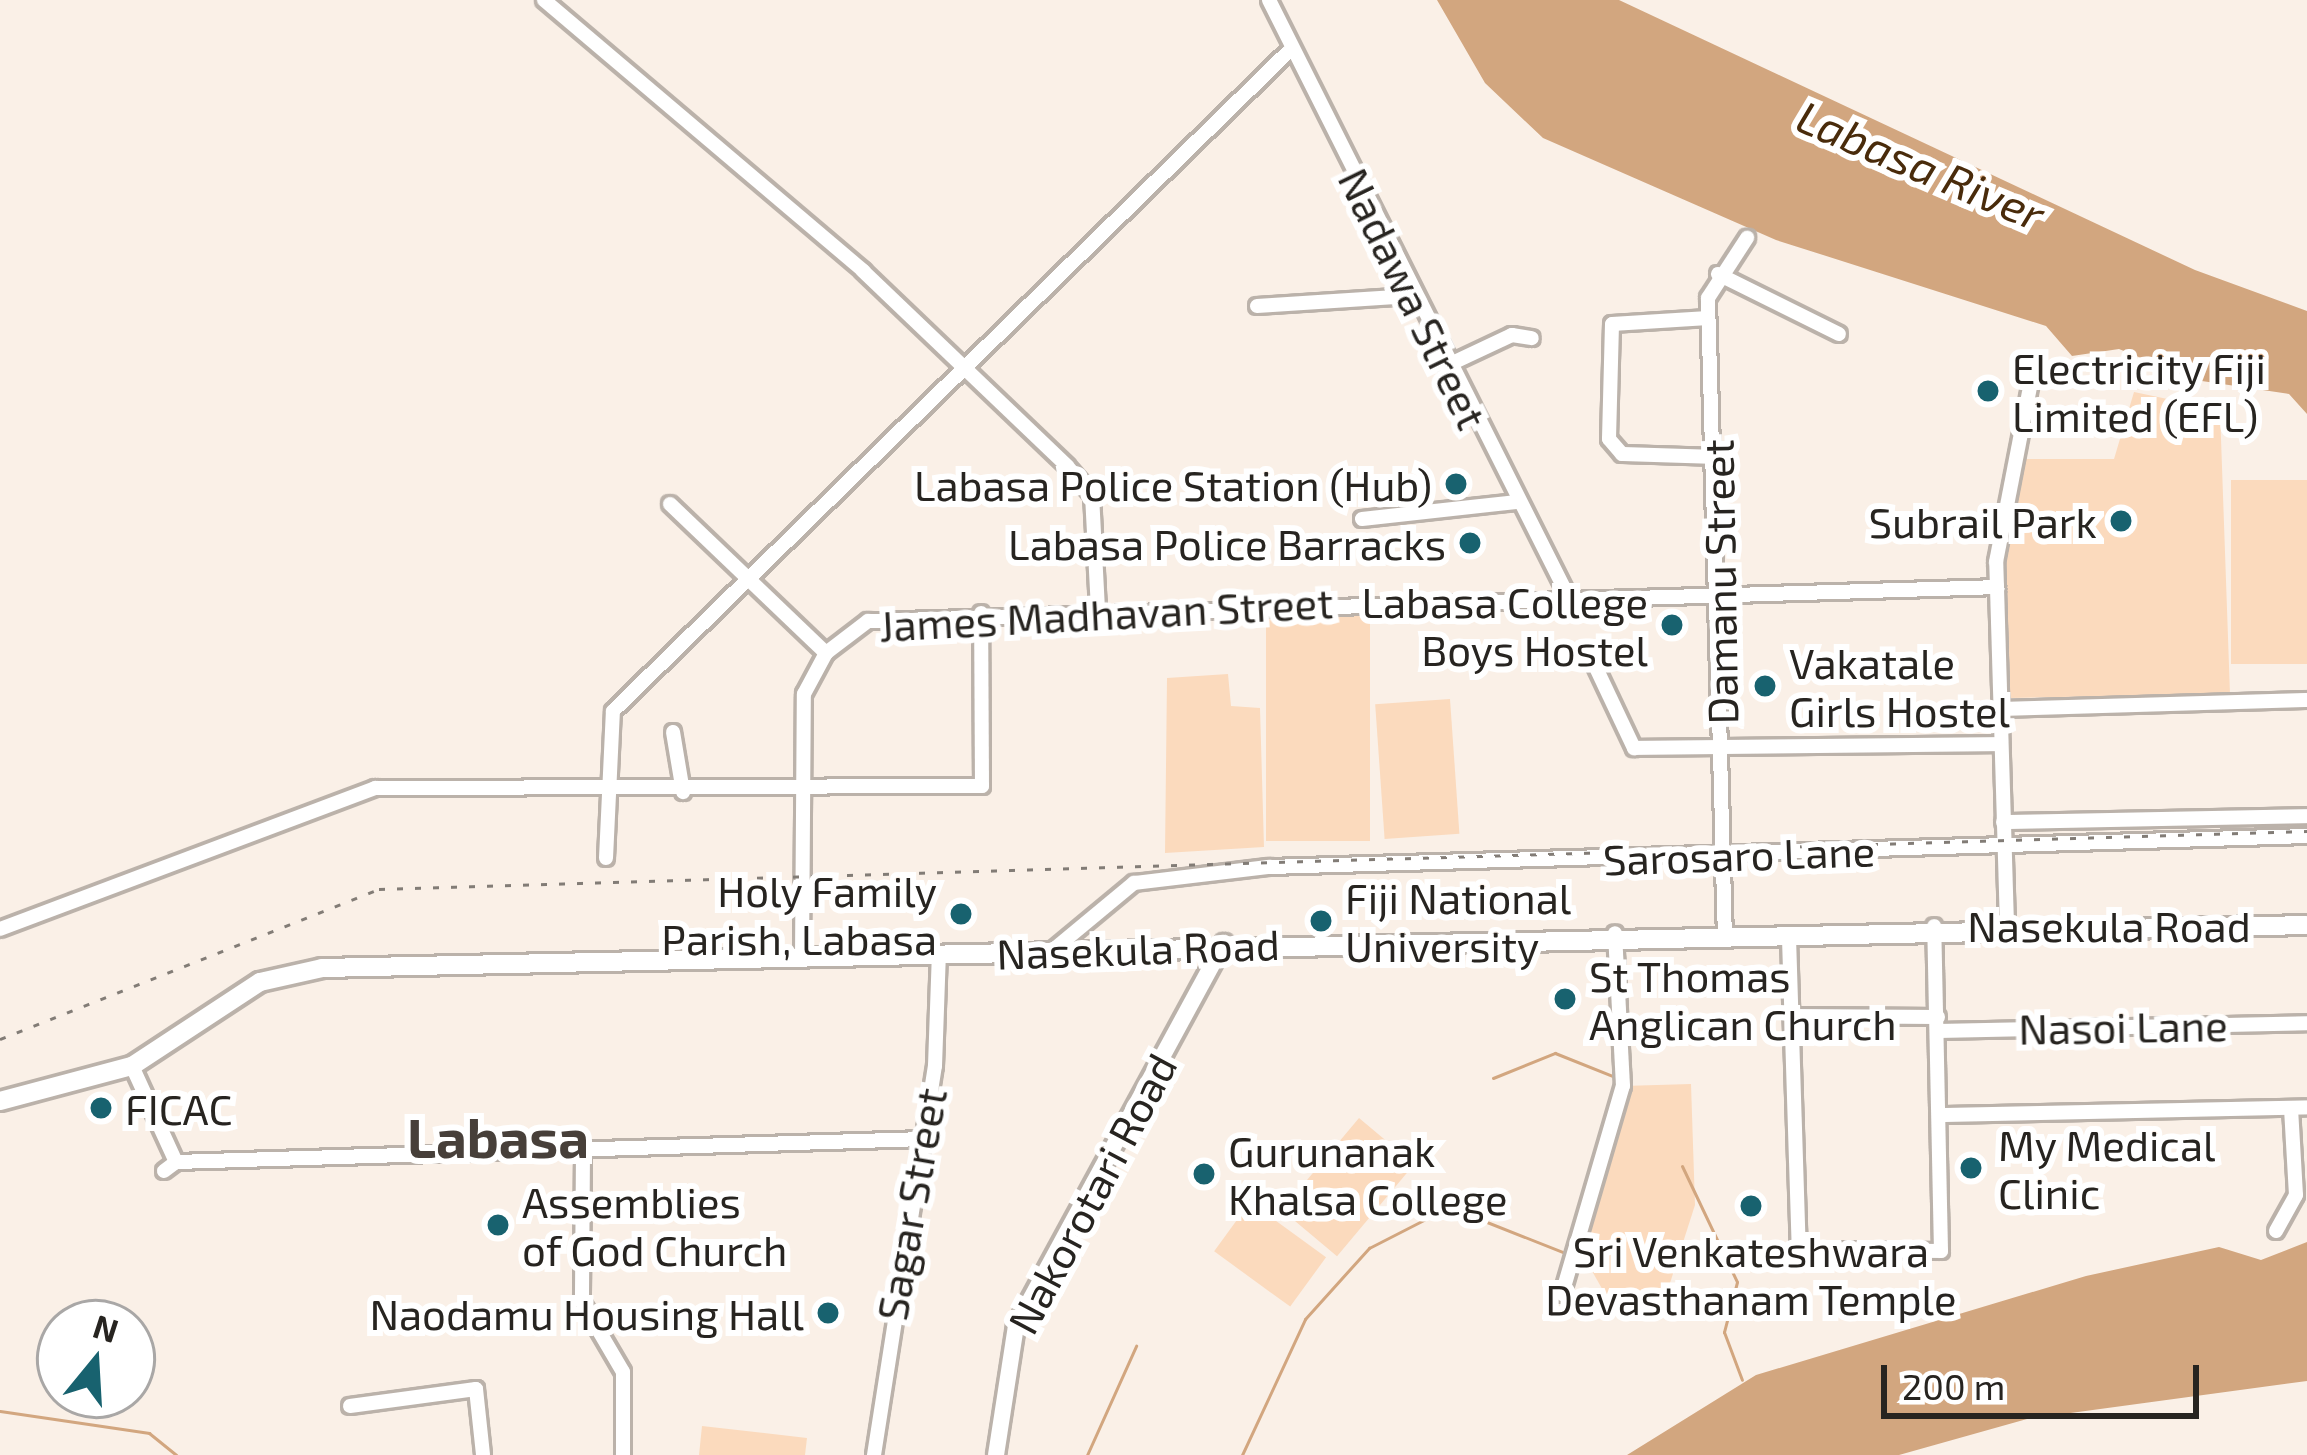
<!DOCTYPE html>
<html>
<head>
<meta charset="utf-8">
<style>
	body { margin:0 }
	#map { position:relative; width:2307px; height:1455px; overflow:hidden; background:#faf0e7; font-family:"Exo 2",sans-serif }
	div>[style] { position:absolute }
	.green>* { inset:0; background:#fbdabd; transform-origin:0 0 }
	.water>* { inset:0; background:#d2a67f }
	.stream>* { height:3px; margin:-1.5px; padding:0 1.5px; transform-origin:1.5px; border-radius:1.5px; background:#d2a67f }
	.roads { filter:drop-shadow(3px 0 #bbb2aa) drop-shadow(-3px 0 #bbb2aa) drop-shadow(0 3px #bbb2aa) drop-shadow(0 -3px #bbb2aa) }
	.minor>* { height:14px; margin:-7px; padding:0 7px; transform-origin:7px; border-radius:7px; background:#fff }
	.tertiary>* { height:16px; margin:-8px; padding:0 8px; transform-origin:8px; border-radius:8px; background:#fff }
	.secondary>* { height:18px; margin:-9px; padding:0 9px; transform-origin:9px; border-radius:9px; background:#fff }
	.rail>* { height:3px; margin-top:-1.5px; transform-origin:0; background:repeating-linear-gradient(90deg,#827c76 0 6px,transparent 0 18px) }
	.dots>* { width:33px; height:33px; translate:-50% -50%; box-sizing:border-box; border:6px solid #fff; border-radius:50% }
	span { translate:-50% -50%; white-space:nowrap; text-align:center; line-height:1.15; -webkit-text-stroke:12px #fff; paint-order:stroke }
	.street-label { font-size:42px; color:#272420 }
	.poi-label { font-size:42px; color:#272420 }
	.left { translate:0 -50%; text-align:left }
	.right { translate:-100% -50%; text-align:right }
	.water-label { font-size:45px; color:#492b0b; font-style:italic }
	.district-label { font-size:54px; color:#473f39; font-weight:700 }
	.north { position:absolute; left:36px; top:1299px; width:120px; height:120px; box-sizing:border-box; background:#fff; border:3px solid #a9a7a6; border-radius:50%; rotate:18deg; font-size:33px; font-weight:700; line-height:48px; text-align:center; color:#272420 }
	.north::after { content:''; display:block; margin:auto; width:42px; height:54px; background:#18626f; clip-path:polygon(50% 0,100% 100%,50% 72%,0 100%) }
	.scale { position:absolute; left:1881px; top:1365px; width:318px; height:54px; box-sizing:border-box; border:6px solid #272420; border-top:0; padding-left:15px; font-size:36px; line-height:42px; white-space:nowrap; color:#272420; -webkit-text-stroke:9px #fff; paint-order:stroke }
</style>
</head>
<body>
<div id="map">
	<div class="green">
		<div style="clip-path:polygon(2134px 392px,2220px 410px,2230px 694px,2010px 698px,2006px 564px,2024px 459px,2114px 459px)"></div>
		<div style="left:2307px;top:480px;width:184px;height:76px;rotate:90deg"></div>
		<div style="left:1370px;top:616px;width:225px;height:104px;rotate:90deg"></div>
		<div style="clip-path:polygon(1228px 674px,1231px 706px,1260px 708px,1264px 847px,1165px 853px,1167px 678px)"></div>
		<div style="left:1450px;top:699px;width:135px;height:75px;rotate:86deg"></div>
		<div style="clip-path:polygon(1691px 1084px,1695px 1205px,1662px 1308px,1641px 1313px,1609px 1301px,1575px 1241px,1623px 1086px)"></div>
		<div style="left:1359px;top:1118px;width:72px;height:120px;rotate:40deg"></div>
		<div style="left:1250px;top:1202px;width:94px;height:61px;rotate:36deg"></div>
		<div style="clip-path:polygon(702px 1426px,807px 1438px,805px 1455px,699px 1455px)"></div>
	</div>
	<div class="water">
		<div style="clip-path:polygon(1437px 0,1619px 0,2195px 270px,2307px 311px,2307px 414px,2289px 394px,2195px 380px,2119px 349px,2072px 356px,2046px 326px,1776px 240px,1543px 138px,1485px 83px)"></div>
		<div style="clip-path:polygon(2307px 1242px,2307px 1381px,2027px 1419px,1899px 1455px,1627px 1455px,1756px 1375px,2086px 1276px,2219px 1247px,2261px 1260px)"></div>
	</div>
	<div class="stream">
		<div style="left:1493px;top:1078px;width:67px;rotate:-22deg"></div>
		<div style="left:1555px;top:1053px;width:65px;rotate:21.8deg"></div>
		<div style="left:1613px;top:1099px;width:16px;rotate:-83deg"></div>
		<div style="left:1682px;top:1166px;width:128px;rotate:64.6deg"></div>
		<div style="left:1737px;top:1282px;width:52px;rotate:104.6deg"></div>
		<div style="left:1724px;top:1332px;width:51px;rotate:69.4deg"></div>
		<div style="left:0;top:1411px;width:151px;rotate:8.4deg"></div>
		<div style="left:149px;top:1433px;width:35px;rotate:39deg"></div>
		<div style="left:1087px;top:1455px;width:120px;rotate:-65.8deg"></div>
		<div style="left:1242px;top:1455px;width:150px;rotate:-65.1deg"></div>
		<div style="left:1305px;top:1319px;width:96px;rotate:-48deg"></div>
		<div style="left:1369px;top:1248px;width:90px;rotate:-27.1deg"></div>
		<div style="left:1449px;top:1207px;width:128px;rotate:21.6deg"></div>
		<div style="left:1568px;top:1254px;width:116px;rotate:-74.5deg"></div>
	</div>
	<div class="roads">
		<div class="minor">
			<div style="left:544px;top:0;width:419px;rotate:40.3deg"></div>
			<div style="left:863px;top:271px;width:282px;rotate:43.7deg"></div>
			<div style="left:1067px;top:466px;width:38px;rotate:49deg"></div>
			<div style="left:1092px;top:495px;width:115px;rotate:87deg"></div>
			<div style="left:1269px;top:0;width:662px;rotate:63.36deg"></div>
			<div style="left:1718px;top:274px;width:135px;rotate:26.4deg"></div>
			<div style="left:1257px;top:306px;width:154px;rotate:-3.7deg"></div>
			<div style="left:1708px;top:318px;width:96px;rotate:176.4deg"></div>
			<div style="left:1612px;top:324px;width:115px;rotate:91.5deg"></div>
			<div style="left:1609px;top:439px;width:20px;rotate:49deg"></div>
			<div style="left:1622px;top:454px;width:96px;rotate:1.8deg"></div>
			<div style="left:1446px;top:366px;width:73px;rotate:-25.2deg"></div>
			<div style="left:1512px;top:335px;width:20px;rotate:9deg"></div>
			<div style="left:670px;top:504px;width:216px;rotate:43.7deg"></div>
			<div style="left:1362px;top:519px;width:155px;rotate:-6.3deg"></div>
			<div style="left:1591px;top:657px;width:101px;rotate:64.7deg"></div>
			<div style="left:1634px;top:748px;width:367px;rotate:-0.6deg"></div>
			<div style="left:1999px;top:709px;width:308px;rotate:-1.7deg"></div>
			<div style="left:673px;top:732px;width:61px;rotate:80.5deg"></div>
			<div style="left:2003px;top:822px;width:304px;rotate:-1.1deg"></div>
			<div style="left:606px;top:858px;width:147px;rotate:-87.3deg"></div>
			<div style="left:613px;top:711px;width:943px;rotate:-44.31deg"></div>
			<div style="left:2007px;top:925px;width:363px;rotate:-91.7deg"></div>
			<div style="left:1996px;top:562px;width:205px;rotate:-79deg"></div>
			<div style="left:0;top:929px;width:401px;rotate:-20.6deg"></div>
			<div style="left:375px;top:788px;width:607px;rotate:-0.19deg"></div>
			<div style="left:982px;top:786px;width:173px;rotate:-90.3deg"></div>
			<div style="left:1789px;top:938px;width:312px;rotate:88.2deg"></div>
			<div style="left:1799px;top:1250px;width:142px;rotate:0.4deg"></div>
			<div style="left:1941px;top:1251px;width:325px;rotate:-91.2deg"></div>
			<div style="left:1725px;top:940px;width:642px;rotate:-91.52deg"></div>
			<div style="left:1708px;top:298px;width:72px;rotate:-57deg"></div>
			<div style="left:1052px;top:951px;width:107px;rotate:-39.7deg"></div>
			<div style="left:1134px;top:883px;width:136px;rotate:-6.8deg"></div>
			<div style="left:1269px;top:867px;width:1038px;rotate:-1.71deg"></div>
			<div style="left:802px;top:958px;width:264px;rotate:-89.6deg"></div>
			<div style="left:804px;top:694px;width:47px;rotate:-61.8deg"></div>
			<div style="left:826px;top:653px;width:53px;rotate:-37.3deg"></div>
			<div style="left:868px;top:621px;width:1130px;rotate:-1.72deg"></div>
			<div style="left:1793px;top:1016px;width:145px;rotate:0.4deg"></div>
			<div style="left:1938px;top:1031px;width:369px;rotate:-1.2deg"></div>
			<div style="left:132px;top:1066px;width:106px;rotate:65.4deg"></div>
			<div style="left:1940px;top:1115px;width:367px;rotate:-1.2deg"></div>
			<div style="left:583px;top:1150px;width:152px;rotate:90.4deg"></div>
			<div style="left:582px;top:1302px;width:81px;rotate:59.6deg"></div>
			<div style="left:623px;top:1372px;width:83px;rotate:90deg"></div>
			<div style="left:164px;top:1171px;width:15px;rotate:-37deg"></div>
			<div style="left:176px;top:1162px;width:750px;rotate:-1.76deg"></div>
			<div style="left:2276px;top:1231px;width:41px;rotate:-60.9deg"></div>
			<div style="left:2296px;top:1195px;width:87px;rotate:-93.3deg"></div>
			<div style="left:1562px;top:1294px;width:217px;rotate:-73.7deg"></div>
			<div style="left:1623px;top:1086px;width:153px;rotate:-93deg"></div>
			<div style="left:350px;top:1406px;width:127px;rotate:-7.7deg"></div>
			<div style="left:476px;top:1389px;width:66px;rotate:83.9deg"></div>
			<div style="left:874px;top:1455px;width:394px;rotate:-81.1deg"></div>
			<div style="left:935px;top:1066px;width:113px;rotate:-88deg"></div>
		</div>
		<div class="tertiary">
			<div style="left:996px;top:1455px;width:131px;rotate:-81.2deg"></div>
			<div style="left:1016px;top:1326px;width:436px;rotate:-61.5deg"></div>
		</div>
		<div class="secondary">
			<div style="left:0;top:1101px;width:137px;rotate:-14.9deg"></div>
			<div style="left:132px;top:1066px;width:153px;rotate:-33.3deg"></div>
			<div style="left:260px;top:982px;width:64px;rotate:-12.7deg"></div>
			<div style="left:322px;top:968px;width:1985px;rotate:-1.24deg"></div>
		</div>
	</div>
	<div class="rail">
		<div style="left:0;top:1039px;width:408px;rotate:-21.6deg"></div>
		<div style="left:379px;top:889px;width:1929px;rotate:-1.72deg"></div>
	</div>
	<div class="dots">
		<div style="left:1988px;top:391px;background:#18626f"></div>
		<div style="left:1456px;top:484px;background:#18626f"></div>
		<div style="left:2121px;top:521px;background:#18626f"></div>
		<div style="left:1470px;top:543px;background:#18626f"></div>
		<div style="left:1672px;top:625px;background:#18626f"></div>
		<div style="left:1765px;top:686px;background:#18626f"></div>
		<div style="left:961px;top:914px;background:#18626f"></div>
		<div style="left:1321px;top:921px;background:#18626f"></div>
		<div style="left:1565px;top:999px;background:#18626f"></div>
		<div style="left:101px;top:1108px;background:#18626f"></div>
		<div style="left:1971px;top:1168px;background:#18626f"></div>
		<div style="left:1204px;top:1174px;background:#18626f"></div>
		<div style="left:1751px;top:1206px;background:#18626f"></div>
		<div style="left:498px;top:1225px;background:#18626f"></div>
		<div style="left:828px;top:1313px;background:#18626f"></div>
	</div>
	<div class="street-label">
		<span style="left:1414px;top:298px;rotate:64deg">Nadawa Street</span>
		<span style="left:1719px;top:582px;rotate:-91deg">Damanu Street</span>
		<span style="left:1106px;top:613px;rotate:-3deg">James Madhavan Street</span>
		<span style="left:1739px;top:854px;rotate:-2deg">Sarosaro Lane</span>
		<span style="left:2109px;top:925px">Nasekula Road</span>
		<span style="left:1138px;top:948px;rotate:-2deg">Nasekula Road</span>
		<span style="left:2123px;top:1026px;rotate:-1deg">Nasoi Lane</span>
		<span style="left:1091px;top:1193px;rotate:-62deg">Nakorotari Road</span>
		<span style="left:910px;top:1204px;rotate:-80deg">Sagar Street</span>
	</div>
	<div class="poi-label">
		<span class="left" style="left:2012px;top:391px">Electricity Fiji<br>Limited (EFL)</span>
		<span class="right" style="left:1432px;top:484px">Labasa Police Station (Hub)</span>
		<span class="right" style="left:2097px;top:521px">Subrail Park</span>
		<span class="right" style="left:1446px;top:543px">Labasa Police Barracks</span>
		<span class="right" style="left:1648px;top:625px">Labasa College<br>Boys Hostel</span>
		<span class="left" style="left:1789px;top:686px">Vakatale<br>Girls Hostel</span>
		<span class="right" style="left:937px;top:914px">Holy Family<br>Parish, Labasa</span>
		<span class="left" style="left:1345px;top:921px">Fiji National<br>University</span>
		<span class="left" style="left:1589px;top:999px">St Thomas<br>Anglican Church</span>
		<span class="left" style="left:125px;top:1108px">FICAC</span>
		<span class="left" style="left:1998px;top:1168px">My Medical<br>Clinic</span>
		<span class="left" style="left:1228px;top:1174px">Gurunanak<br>Khalsa College</span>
		<span class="left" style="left:522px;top:1225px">Assemblies<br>of God Church</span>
		<span style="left:1751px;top:1274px">Sri Venkateshwara<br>Devasthanam Temple</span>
		<span class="right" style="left:804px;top:1313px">Naodamu Housing Hall</span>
	</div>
	<div class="water-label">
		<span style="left:1921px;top:165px;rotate:23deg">Labasa River</span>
	</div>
	<div class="district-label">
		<span style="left:498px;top:1137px">Labasa</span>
	</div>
	<div class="north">N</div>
	<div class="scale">200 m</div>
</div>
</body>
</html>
